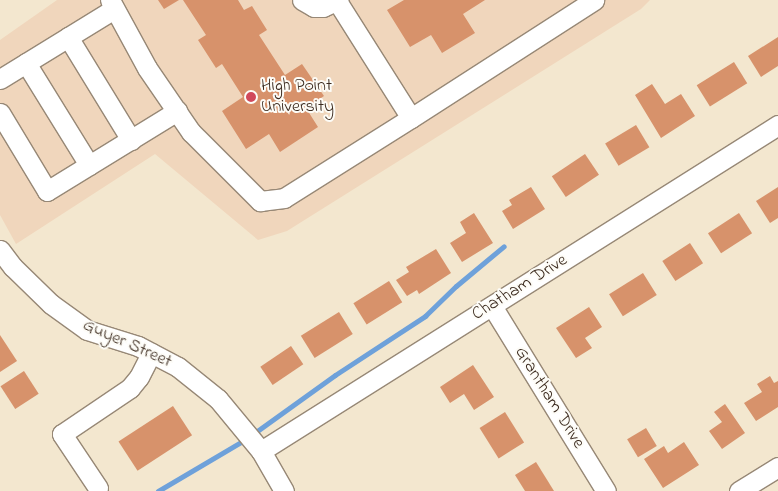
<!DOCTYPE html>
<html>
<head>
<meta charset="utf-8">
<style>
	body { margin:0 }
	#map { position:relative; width:778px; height:491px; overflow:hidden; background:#f3e7cf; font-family:"Indie Flower",sans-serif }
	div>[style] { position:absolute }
	.built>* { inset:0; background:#f0d6bc }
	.stream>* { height:5px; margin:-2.5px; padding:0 2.5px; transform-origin:2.5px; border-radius:2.5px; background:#6ea1da }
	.building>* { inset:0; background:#d7926b; transform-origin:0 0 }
	.roads { filter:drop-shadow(1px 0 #978876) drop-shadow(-1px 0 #978876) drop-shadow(0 1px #978876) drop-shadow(0 -1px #978876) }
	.minor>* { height:19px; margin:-9.5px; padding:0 9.5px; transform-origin:9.5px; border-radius:9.5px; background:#fff }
	.dots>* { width:14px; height:14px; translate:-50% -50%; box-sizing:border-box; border:2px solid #fdfcf7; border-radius:50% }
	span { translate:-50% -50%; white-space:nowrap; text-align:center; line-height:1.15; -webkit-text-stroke:4px #fdfcf7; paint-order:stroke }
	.poi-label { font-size:18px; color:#3b2a1e }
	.left { translate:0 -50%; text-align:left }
	.street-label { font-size:18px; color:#3b2a1e }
</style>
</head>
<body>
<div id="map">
	<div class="built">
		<div style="clip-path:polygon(57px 0,650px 0,641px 9px,287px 231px,258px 240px,155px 154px,16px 244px,0 215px,0 40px)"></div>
	</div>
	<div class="stream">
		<div style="left:253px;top:434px;width:101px;rotate:-35.7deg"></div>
		<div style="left:335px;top:375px;width:108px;rotate:-33.2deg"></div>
		<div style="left:425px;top:316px;width:43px;rotate:-44.1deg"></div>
		<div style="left:456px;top:286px;width:62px;rotate:-39.8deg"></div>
		<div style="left:158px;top:491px;width:102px;rotate:-30.6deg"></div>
	</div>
	<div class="building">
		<div style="clip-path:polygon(158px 0,179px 0,164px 9px)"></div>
		<div style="clip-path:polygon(183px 0,238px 0,244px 10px,252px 6px,267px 30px,259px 35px,285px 75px,302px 64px,324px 96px,306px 108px,318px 127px,280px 152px,269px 134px,246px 149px,222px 111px,243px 97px,222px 64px,216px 68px,198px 40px,206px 35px)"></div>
		<div style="clip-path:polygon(404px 0,485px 0,463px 14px,475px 33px,442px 53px,431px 35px,410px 47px,387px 10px)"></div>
		<div style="clip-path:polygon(778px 37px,778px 66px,761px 77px,748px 56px)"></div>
		<div style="left:734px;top:62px;width:25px;height:44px;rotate:58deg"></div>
		<div style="clip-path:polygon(652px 84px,665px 104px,681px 94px,695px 116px,661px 138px,635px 95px)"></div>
		<div style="left:636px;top:125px;width:26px;height:36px;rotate:59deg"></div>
		<div style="left:585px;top:154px;width:25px;height:40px;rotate:56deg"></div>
		<div style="clip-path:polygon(531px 187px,545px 209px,513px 229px,502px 211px,512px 205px,509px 200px)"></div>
		<div style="clip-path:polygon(778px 187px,778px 218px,770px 223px,756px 201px)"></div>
		<div style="clip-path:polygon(474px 213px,493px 243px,462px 262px,450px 243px,466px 233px,460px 222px)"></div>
		<div style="left:739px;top:213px;width:24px;height:37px;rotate:57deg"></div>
		<div style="left:690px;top:243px;width:24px;height:33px;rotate:57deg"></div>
		<div style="clip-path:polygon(436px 249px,451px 273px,419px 294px,417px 290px,407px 296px,396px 280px,409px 272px,406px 267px)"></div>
		<div style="left:643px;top:273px;width:26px;height:40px;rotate:58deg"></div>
		<div style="left:389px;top:281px;width:25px;height:42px;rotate:58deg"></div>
		<div style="clip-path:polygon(589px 307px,602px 327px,585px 338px,592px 348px,576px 358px,556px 328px)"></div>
		<div style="left:339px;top:312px;width:26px;height:45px;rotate:58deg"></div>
		<div style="clip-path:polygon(0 335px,17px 361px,0 372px)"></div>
		<div style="left:291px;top:346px;width:22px;height:37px;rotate:56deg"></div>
		<div style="clip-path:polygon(473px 365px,494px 397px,474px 410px,464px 394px,450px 403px,440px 387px)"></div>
		<div style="left:24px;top:371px;width:27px;height:28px;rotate:57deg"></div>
		<div style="clip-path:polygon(770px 376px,774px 383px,778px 381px,778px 407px,756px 421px,744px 403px,762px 392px,757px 384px)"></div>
		<div style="clip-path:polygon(725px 404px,745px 433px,722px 449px,709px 431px,722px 422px,714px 412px)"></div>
		<div style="left:173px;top:406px;width:35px;height:65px;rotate:57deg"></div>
		<div style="left:505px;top:412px;width:36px;height:30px;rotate:58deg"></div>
		<div style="left:646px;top:428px;width:21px;height:22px;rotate:59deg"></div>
		<div style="clip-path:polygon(684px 442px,699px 465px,663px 488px,644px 459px,664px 446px,668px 453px)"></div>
		<div style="clip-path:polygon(536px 462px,554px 491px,525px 491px,515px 475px)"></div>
	</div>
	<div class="roads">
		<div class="minor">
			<div style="left:110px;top:0;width:77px;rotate:61.4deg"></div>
			<div style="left:147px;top:68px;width:78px;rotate:55.5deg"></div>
			<div style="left:191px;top:132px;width:98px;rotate:45deg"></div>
			<div style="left:260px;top:201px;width:24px;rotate:-7deg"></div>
			<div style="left:284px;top:198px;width:150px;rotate:-32.2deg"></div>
			<div style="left:302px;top:0;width:14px;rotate:30deg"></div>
			<div style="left:314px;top:7px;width:9px"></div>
			<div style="left:323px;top:7px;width:17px;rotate:-25deg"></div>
			<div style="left:337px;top:1px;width:138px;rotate:57.7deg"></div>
			<div style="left:411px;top:118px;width:218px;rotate:-32.8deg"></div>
			<div style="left:68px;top:37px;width:121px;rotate:58.5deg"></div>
			<div style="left:26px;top:63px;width:120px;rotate:58.3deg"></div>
			<div style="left:0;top:79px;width:134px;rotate:-31.6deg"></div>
			<div style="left:0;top:113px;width:91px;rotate:58.9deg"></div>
			<div style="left:47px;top:191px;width:153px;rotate:-31.6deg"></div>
			<div style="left:0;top:250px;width:21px;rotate:53deg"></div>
			<div style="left:13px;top:267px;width:53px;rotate:44.2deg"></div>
			<div style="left:51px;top:304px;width:44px;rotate:35.8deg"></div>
			<div style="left:87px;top:330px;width:53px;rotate:17.4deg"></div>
			<div style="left:138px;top:346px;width:45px;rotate:27.7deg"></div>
			<div style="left:178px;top:367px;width:51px;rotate:38.7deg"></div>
			<div style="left:218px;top:399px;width:67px;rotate:50.4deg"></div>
			<div style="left:261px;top:451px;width:46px;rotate:60.1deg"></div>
			<div style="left:492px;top:306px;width:217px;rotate:58.4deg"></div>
			<div style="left:261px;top:451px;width:611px;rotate:-32.23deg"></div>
			<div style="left:98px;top:488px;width:65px;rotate:-123.7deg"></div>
			<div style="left:62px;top:434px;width:82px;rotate:-34.1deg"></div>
			<div style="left:130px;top:388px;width:14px;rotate:-51deg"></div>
			<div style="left:139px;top:377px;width:27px;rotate:-63deg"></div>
			<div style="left:739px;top:491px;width:46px;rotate:-31.6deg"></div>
		</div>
	</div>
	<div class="dots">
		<div style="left:251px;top:97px;background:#d1495b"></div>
	</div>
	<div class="poi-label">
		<span class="left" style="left:261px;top:97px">High Point<br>University</span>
	</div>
	<div class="street-label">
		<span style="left:520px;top:288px;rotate:-32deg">Chatham Drive</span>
		<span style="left:127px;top:344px;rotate:24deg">Guyer Street</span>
		<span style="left:549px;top:398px;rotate:58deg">Grantham Drive</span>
	</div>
</div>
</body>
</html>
